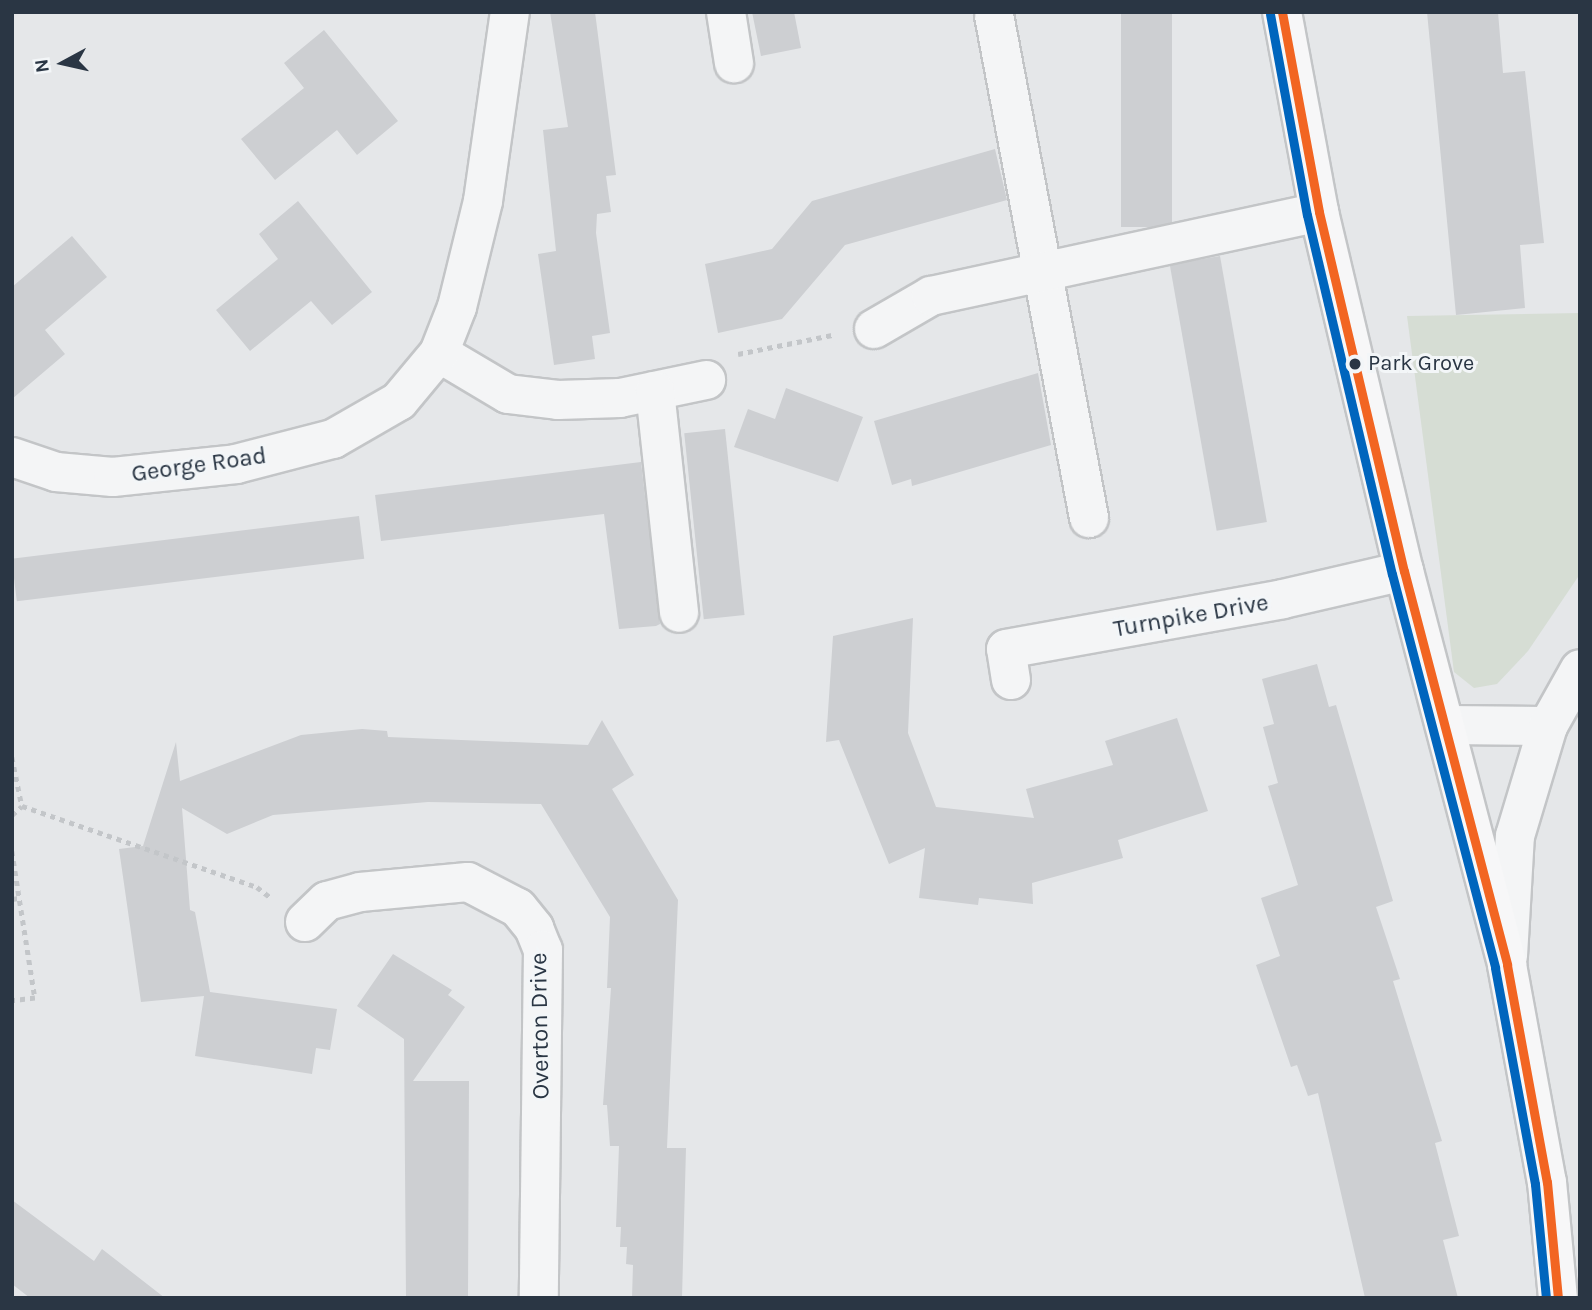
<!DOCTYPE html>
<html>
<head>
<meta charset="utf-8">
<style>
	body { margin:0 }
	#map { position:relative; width:1592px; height:1310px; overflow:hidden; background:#e5e7e9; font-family:Karla,sans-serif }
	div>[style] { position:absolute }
	.green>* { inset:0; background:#d6ddd4 }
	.building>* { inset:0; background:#cdcfd2; transform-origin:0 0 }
	.path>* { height:4.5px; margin-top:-2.25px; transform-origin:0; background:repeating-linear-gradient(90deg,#c3c6c9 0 5px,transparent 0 10px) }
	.roads { filter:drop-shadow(2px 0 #c3c5c7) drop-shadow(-2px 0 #c3c5c7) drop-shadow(0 2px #c3c5c7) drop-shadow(0 -2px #c3c5c7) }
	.minor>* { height:38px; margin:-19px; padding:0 19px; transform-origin:19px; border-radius:19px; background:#f4f5f6 }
	.major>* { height:38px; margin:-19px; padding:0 19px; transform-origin:19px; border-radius:19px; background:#f7f7f8 }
	.bus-1>* { height:9px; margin:-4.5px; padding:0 4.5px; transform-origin:4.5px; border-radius:4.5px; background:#f26522 }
	.bus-2>* { height:9px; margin:-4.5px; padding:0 4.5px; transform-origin:4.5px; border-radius:4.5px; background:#0065bd }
	.dots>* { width:19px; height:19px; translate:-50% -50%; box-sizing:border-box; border:4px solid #f3f6f8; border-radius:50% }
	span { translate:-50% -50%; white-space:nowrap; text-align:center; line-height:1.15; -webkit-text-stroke:6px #f3f6f8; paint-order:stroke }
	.bus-label { font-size:22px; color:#2a3644 }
	.left { translate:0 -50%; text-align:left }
	.street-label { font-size:24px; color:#2a3644 }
	.frame { position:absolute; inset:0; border:14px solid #2a3644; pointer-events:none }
	.north { position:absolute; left:28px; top:28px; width:70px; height:70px; -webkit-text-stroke:5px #f3f6f8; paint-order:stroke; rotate:262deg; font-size:19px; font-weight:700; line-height:28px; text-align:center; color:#2a3644 }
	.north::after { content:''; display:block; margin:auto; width:24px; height:32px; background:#2a3644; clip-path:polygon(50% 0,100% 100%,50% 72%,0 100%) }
</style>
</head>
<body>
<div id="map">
	<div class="green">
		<div style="clip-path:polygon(1580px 313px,1580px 574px,1528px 651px,1497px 684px,1474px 688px,1454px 672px,1407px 316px)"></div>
	</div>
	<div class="building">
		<div style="clip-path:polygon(550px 12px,595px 12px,616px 175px,606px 176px,611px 212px,597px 214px,596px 233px,610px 333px,592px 336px,595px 359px,554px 365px,538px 254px,556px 251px,543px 130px,568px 127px)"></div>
		<div style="clip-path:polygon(752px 12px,794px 12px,801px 48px,761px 56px)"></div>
		<div style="left:1121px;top:12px;width:51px;height:215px"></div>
		<div style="clip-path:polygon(1427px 12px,1498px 12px,1503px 73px,1525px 71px,1544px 243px,1520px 245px,1525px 308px,1456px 315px)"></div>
		<div style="clip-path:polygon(324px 30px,398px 121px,357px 155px,337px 130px,275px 180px,241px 139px,304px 88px,284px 63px)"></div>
		<div style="clip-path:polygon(995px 149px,1007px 200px,845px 245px,782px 319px,718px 333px,705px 264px,772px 249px,812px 201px)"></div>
		<div style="clip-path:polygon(298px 201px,372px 292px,332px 325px,311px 301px,250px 351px,216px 310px,278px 259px,259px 234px)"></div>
		<div style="clip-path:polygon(72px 236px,107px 277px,45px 330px,65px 354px,12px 399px,12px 287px)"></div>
		<div style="left:1220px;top:256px;width:270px;height:51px;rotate:80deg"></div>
		<div style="clip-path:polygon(1038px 373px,1051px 445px,912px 486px,911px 479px,892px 485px,874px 421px)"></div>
		<div style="clip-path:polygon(786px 388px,863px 417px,838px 482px,734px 447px,748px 409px,775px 419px)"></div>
		<div style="left:725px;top:429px;width:187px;height:41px;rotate:84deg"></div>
		<div style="clip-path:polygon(641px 462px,660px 624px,656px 626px,619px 629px,604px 514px,381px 541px,375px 495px)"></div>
		<div style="left:359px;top:516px;width:43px;height:350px;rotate:83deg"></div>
		<div style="clip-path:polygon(913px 618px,908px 733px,936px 807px,1034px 818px,1026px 789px,1113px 765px,1105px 741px,1177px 718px,1208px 811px,1118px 840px,1123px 858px,1032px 883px,1033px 904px,979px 898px,978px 905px,919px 898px,925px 848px,889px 864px,839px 740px,826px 742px,833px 636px)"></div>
		<div style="clip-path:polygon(1317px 664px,1329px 707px,1336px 705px,1393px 901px,1376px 907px,1400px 979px,1393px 981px,1442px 1141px,1435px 1143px,1459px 1236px,1443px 1240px,1458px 1298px,1365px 1298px,1318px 1093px,1308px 1096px,1297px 1065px,1291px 1067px,1256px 965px,1280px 956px,1261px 898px,1298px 885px,1268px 786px,1278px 783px,1263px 727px,1274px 724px,1262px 679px)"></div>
		<div style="clip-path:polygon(602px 720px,634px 775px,612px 789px,678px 900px,667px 1148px,686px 1148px,682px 1298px,632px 1298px,633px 1265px,626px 1264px,627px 1247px,620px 1247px,621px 1227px,616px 1227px,619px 1146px,610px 1146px,607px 1105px,603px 1105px,611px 988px,607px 988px,610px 917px,541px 804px,428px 802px,273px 815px,227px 834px,182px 808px,190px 910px,195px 912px,210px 992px,337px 1009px,330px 1050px,316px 1048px,312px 1074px,195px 1056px,204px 996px,141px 1002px,119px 849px,143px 846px,176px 742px,180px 781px,301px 735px,362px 729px,387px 731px,388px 737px,588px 745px)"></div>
		<div style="clip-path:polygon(393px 954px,452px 990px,448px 995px,465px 1007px,413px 1081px,469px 1081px,468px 1298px,406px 1298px,404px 1039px,357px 1006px)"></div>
		<div style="clip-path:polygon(12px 1200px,94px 1261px,102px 1249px,165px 1298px,30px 1298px,12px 1284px)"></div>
	</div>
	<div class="path">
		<div style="left:738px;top:354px;width:96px;rotate:-11.4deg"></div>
		<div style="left:12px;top:757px;width:50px;rotate:78.5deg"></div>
		<div style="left:22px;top:806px;width:249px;rotate:19deg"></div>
		<div style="left:257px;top:887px;width:16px;rotate:38deg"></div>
		<div style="left:12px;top:815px;width:13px;rotate:-42deg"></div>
		<div style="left:12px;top:851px;width:149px;rotate:81.1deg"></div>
		<div style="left:35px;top:998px;width:23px;rotate:173deg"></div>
		<div style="left:12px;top:899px;width:7px;rotate:-8deg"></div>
	</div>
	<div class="roads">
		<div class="minor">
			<div style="left:726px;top:12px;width:52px;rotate:81.1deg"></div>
			<div style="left:994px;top:15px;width:512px;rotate:79.3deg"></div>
			<div style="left:874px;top:329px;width:66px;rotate:-30.1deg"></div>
			<div style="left:931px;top:296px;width:397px;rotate:-12.2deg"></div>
			<div style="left:439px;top:353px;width:80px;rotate:30.7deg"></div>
			<div style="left:508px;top:394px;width:50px;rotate:6.8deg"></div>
			<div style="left:558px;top:400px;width:62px;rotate:-1.8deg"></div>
			<div style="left:620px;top:398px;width:88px;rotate:-11.8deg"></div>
			<div style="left:655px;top:391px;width:223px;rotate:83.8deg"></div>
			<div style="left:12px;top:457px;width:46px;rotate:18.8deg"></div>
			<div style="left:56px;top:472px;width:57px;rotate:5deg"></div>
			<div style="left:113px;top:477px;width:124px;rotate:-6deg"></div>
			<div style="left:236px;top:464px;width:100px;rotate:-14.5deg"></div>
			<div style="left:333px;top:439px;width:76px;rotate:-29.9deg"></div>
			<div style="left:399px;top:401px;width:62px;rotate:-50.2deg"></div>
			<div style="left:439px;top:353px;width:49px;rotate:-68.6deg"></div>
			<div style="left:457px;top:307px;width:109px;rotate:-76.2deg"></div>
			<div style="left:483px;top:201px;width:191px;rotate:-81.9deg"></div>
			<div style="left:1011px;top:680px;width:31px;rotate:-99deg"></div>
			<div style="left:1006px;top:649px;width:281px;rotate:-10.2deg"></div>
			<div style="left:1283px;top:599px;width:124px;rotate:-13deg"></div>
			<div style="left:1445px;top:725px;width:103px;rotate:0.6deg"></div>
			<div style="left:305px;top:922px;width:30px;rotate:-44deg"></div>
			<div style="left:327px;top:901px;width:34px;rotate:-15deg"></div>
			<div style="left:360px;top:892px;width:108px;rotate:-5.3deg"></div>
			<div style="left:468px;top:882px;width:56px;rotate:27.5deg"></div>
			<div style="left:518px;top:908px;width:26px;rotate:51deg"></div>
			<div style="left:534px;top:928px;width:24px;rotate:68deg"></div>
			<div style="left:543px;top:950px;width:348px;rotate:90.7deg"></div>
			<div style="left:1508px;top:956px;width:120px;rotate:-86.7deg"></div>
			<div style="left:1515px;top:836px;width:115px;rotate:-73.3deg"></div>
			<div style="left:1548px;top:726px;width:65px;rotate:-60.7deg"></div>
		</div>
		<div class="major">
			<div style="left:1282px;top:12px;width:203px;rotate:79.5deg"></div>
			<div style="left:1319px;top:212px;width:369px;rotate:76.7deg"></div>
			<div style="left:1404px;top:571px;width:407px;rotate:75.3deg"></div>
			<div style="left:1507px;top:965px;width:221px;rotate:79.6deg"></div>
			<div style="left:1547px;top:1182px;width:117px;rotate:84.6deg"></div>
		</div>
	</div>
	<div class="bus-1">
		<div style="left:1282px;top:12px;width:203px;rotate:79.5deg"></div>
		<div style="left:1319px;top:212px;width:369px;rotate:76.7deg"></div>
		<div style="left:1404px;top:571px;width:407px;rotate:75.3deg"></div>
		<div style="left:1507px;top:965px;width:221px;rotate:79.6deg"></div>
		<div style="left:1547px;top:1182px;width:117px;rotate:84.6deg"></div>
	</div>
	<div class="bus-2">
		<div style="left:1270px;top:14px;width:204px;rotate:79.6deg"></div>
		<div style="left:1307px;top:215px;width:369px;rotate:76.7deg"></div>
		<div style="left:1392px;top:574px;width:407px;rotate:75.3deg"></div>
		<div style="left:1495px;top:968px;width:220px;rotate:79.5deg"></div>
		<div style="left:1535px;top:1184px;width:115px;rotate:84.5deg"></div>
	</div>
	<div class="dots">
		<div style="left:1355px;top:364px;background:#2a3644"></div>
	</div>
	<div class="bus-label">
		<span class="left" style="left:1368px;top:364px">Park Grove</span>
	</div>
	<div class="street-label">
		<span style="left:199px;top:465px;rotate:-8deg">George Road</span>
		<span style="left:1191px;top:616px;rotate:-10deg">Turnpike Drive</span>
		<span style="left:540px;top:1026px;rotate:-91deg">Overton Drive</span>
	</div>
	<div class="frame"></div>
	<div class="north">N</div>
</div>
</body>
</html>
